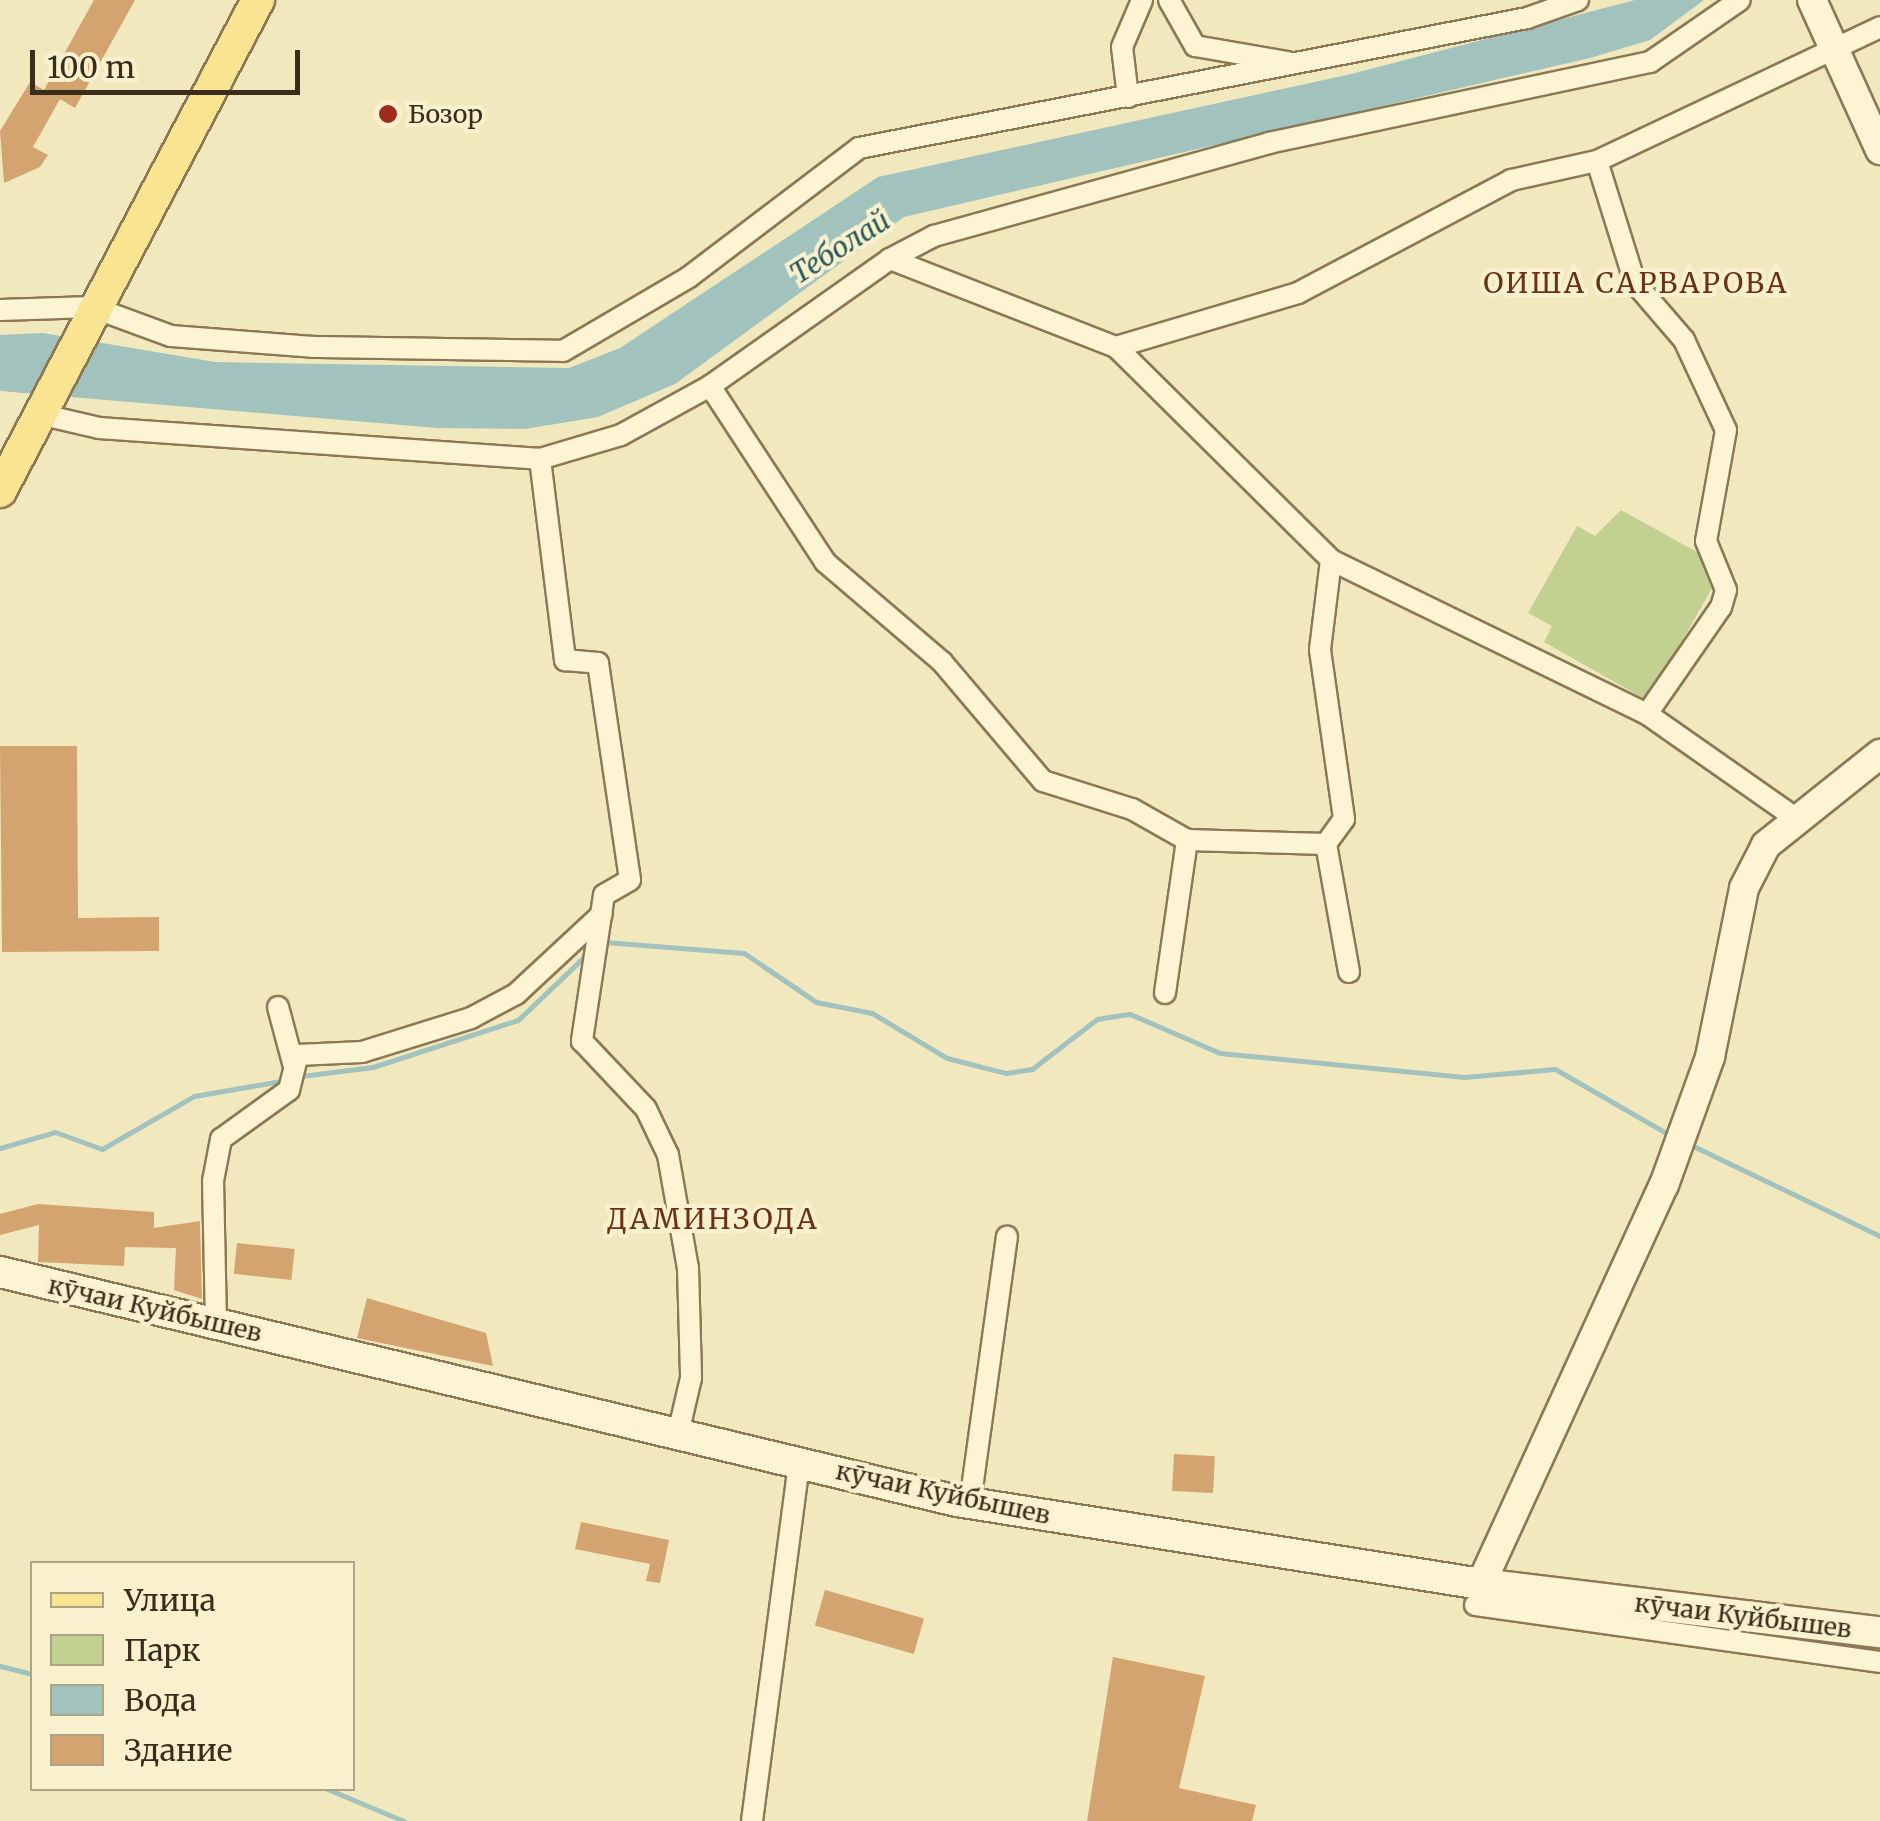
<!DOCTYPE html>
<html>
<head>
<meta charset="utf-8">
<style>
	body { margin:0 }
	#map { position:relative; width:1880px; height:1821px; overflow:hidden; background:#f2e8be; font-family:Merriweather,serif }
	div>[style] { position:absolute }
	.green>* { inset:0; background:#c2d191 }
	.water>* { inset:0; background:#a2c3bd }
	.stream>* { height:5px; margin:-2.5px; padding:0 2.5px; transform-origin:2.5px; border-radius:2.5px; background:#a2c3bd }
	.building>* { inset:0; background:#d4a470; transform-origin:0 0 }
	.roads { filter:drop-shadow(2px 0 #8c7855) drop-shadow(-2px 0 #8c7855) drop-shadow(0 2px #8c7855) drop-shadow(0 -2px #8c7855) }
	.minor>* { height:20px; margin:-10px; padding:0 10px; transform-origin:10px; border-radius:10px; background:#fcf4d2 }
	.tertiary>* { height:28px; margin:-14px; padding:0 14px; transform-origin:14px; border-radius:14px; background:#fcf4d2 }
	.secondary>* { height:30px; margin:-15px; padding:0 15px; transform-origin:15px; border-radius:15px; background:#fcf4d2 }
	.primary>* { height:32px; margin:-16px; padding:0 16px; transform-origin:16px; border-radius:16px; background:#f9e491 }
	.dots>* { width:28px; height:28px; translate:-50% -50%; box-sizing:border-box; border:5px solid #f9f1ce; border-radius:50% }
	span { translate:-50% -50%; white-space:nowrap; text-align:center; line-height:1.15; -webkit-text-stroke:8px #f9f1ce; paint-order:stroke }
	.poi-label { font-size:25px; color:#3a2d1b }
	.left { translate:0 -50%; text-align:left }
	.street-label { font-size:25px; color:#3a2d1b }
	.water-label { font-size:28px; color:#29595b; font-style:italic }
	.neighbourhood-label { font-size:28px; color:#6a3116; letter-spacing:2.5px }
	.legend { position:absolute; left:30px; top:1561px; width:325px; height:230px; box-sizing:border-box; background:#f9f1ce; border:2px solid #ada386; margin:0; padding:12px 18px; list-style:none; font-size:30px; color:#3a2d1b }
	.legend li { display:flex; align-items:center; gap:20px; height:50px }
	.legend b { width:50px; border:2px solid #ada386 }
	.scale { position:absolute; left:30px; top:50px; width:270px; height:45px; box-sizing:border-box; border:5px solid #3a2d1b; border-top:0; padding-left:12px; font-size:30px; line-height:35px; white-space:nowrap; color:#3a2d1b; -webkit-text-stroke:8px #f9f1ce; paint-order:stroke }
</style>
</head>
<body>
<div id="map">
	<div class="green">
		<div style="clip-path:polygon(1621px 510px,1724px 567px,1648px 701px,1544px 642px,1552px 626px,1528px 613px,1577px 526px,1595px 536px)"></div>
	</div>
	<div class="water">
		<div style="clip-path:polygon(1635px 0,1704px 0,1650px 40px,1590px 58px,904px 217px,675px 384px,598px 417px,525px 429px,437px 428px,0 391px,0 335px,43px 333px,215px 362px,569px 368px,620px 348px,878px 177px,1351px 74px)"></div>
	</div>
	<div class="stream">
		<div style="left:605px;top:942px;width:139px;rotate:4.5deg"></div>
		<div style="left:744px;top:953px;width:87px;rotate:34.2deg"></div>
		<div style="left:816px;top:1002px;width:57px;rotate:11.1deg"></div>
		<div style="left:872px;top:1013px;width:87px;rotate:31deg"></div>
		<div style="left:947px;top:1058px;width:61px;rotate:14.3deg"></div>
		<div style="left:1006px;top:1073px;width:26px;rotate:-9deg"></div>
		<div style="left:1032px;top:1069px;width:82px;rotate:-37.6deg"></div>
		<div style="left:1097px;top:1019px;width:33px;rotate:-9deg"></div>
		<div style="left:1130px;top:1014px;width:98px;rotate:23.4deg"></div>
		<div style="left:1220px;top:1053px;width:245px;rotate:5.6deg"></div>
		<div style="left:1464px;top:1077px;width:91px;rotate:-5deg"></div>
		<div style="left:1555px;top:1069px;width:133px;rotate:29.9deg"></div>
		<div style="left:301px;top:1076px;width:73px;rotate:-7.1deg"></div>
		<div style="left:373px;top:1067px;width:152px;rotate:-18deg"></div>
		<div style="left:518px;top:1020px;width:95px;rotate:-43.7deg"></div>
		<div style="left:1689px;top:1144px;width:212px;rotate:25.7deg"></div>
		<div style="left:0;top:1148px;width:57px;rotate:-16.2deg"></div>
		<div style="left:55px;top:1132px;width:50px;rotate:19.9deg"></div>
		<div style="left:102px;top:1149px;width:106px;rotate:-29.9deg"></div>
		<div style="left:194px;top:1096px;width:88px;rotate:-9.8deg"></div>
		<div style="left:0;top:1666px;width:33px;rotate:14deg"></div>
		<div style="left:325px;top:1788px;width:86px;rotate:22.7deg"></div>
	</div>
	<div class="building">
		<div style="clip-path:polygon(94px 0,135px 0,75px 108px,60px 99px,33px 147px,48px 155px,40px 167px,4px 183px,0 131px,30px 82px,44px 90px)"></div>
		<div style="clip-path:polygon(0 746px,77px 746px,78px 918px,159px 917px,159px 951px,2px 952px)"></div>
		<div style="clip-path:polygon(38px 1204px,154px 1212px,154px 1228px,200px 1221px,202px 1299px,174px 1290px,176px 1248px,125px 1247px,124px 1266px,38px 1262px,39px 1225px,0 1235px,0 1214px)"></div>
		<div style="left:237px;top:1243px;width:58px;height:31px;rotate:6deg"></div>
		<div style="clip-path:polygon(367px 1298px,486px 1333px,493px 1366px,357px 1338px)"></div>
		<div style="left:1174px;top:1454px;width:41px;height:37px;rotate:3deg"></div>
		<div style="clip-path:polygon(581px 1522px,669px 1540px,660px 1583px,646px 1581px,650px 1564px,575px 1549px)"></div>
		<div style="left:825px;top:1590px;width:103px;height:37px;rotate:16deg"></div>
		<div style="clip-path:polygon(1113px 1657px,1205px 1676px,1179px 1788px,1256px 1805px,1252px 1821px,1087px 1821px)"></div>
	</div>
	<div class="roads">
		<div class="minor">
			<div style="left:1169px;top:0;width:53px;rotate:60.5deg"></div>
			<div style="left:1195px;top:46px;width:94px;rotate:9.8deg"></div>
			<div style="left:1128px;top:97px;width:50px;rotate:-96.8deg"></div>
			<div style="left:1122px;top:47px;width:51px;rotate:-66.9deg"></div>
			<div style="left:1597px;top:161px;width:128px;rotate:72.7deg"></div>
			<div style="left:1635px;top:283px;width:75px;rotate:49.3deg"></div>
			<div style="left:1684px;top:340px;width:99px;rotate:65deg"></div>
			<div style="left:1726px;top:430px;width:113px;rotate:100.2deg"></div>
			<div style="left:1706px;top:541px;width:53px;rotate:67.8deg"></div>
			<div style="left:1726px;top:590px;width:18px;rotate:106deg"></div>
			<div style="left:1721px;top:607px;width:130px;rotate:124.7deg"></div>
			<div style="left:890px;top:259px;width:50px;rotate:-27.6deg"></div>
			<div style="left:934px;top:236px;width:348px;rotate:-15.5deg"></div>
			<div style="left:1269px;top:143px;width:390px;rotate:-12deg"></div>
			<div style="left:1650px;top:62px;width:109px;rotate:-34.6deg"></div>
			<div style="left:0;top:310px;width:92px;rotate:-1.9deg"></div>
			<div style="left:92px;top:307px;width:84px;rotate:20.2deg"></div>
			<div style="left:171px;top:336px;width:142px;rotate:4.4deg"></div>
			<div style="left:313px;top:347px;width:250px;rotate:0.9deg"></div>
			<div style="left:563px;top:351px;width:146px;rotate:-30.4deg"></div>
			<div style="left:689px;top:277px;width:213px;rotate:-37.2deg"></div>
			<div style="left:859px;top:148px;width:681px;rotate:-11.01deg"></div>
			<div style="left:1527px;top:18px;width:54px;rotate:-19.4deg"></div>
			<div style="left:1116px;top:347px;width:303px;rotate:44.7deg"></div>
			<div style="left:1331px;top:560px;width:352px;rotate:26deg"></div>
			<div style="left:1647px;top:714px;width:183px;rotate:35deg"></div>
			<div style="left:710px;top:386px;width:210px;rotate:56.8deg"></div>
			<div style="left:825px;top:562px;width:154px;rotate:40.5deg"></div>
			<div style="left:942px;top:662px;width:156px;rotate:49.7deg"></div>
			<div style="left:1043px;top:781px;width:93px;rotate:17.5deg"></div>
			<div style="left:1132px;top:809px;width:63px;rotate:29.4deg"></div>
			<div style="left:1187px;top:840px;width:139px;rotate:1.6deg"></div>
			<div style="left:39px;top:414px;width:62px;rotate:13.1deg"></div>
			<div style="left:99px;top:428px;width:442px;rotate:4deg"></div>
			<div style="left:540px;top:459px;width:84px;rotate:-16.5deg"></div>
			<div style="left:621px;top:435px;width:102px;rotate:-28.8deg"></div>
			<div style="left:710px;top:386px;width:220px;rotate:-35.2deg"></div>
			<div style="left:890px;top:259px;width:243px;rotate:21.3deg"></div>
			<div style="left:1116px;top:347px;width:190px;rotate:-16.5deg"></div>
			<div style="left:1298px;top:293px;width:241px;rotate:-27.9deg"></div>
			<div style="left:1511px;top:180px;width:88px;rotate:-12.5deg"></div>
			<div style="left:1597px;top:161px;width:313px;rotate:-25.3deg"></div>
			<div style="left:540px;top:459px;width:203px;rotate:82.9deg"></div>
			<div style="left:565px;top:660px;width:33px;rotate:5deg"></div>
			<div style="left:598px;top:663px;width:219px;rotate:81.6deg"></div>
			<div style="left:630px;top:880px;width:30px;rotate:150deg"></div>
			<div style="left:604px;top:895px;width:148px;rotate:98.6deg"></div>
			<div style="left:582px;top:1041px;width:93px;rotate:46.7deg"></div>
			<div style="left:646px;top:1109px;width:51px;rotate:64.4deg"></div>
			<div style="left:668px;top:1155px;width:115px;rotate:80deg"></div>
			<div style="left:688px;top:1268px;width:110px;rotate:88.4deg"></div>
			<div style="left:691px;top:1378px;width:57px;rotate:103.1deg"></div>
			<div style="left:1331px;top:560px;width:91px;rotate:97deg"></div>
			<div style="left:1320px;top:650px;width:171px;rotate:81.9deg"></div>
			<div style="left:1344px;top:819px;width:31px;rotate:126deg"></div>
			<div style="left:1326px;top:844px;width:130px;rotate:79.8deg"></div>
			<div style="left:1165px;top:993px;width:155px;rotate:-81.8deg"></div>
			<div style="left:278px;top:1007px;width:58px;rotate:75deg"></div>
			<div style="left:216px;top:1323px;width:142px;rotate:-91.2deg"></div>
			<div style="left:213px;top:1181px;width:43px;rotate:-79.2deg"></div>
			<div style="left:221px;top:1139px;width:84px;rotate:-35.8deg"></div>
			<div style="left:289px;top:1090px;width:36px;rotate:-76deg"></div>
			<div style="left:298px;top:1055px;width:64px;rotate:-2.7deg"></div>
			<div style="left:362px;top:1052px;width:114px;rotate:-17.3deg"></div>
			<div style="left:471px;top:1018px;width:51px;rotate:-28.1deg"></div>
			<div style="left:516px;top:994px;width:117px;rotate:-42.9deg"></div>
			<div style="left:970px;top:1503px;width:269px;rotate:-82.1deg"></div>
			<div style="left:1475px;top:1605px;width:409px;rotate:8deg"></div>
			<div style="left:752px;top:1821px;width:361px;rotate:-82.5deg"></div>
		</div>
		<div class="tertiary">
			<div style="left:1812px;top:0;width:165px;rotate:65.6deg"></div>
			<div style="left:1481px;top:1584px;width:439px;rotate:-65.4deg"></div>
			<div style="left:1664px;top:1185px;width:136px;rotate:-70.2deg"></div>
			<div style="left:1710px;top:1057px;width:172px;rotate:-78.6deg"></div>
			<div style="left:1744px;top:888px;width:48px;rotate:-62.9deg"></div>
			<div style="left:1766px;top:845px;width:146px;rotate:-38.6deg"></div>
		</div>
		<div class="secondary">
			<div style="left:0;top:1272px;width:984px;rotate:13.46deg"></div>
			<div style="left:957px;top:1501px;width:531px;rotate:9deg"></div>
			<div style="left:1481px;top:1584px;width:402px;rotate:6.9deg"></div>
		</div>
		<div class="primary">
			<div style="left:0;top:491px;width:555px;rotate:-62.28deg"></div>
		</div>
	</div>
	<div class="dots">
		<div style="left:388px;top:114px;background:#a02c1f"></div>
	</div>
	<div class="poi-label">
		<span class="left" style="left:408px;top:114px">Бозор</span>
	</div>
	<div class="street-label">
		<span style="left:155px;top:1309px;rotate:13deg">кӯчаи Куйбышев</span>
		<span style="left:943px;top:1493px;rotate:12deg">кӯчаи Куйбышев</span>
		<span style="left:1743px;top:1616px;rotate:7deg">кӯчаи Куйбышев</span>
	</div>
	<div class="water-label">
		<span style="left:840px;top:247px;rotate:-32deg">Теболай</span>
	</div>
	<div class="neighbourhood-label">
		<span style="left:1636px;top:283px">ОИША САРВАРОВА</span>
		<span style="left:713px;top:1219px">ДАМИНЗОДА</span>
	</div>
	<ul class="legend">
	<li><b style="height:12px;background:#f9e491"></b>Улица</li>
	<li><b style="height:28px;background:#c2d191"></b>Парк</li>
	<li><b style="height:28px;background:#a2c3bd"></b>Вода</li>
	<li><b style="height:28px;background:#d4a470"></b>Здание</li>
	</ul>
	<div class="scale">100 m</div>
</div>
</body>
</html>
